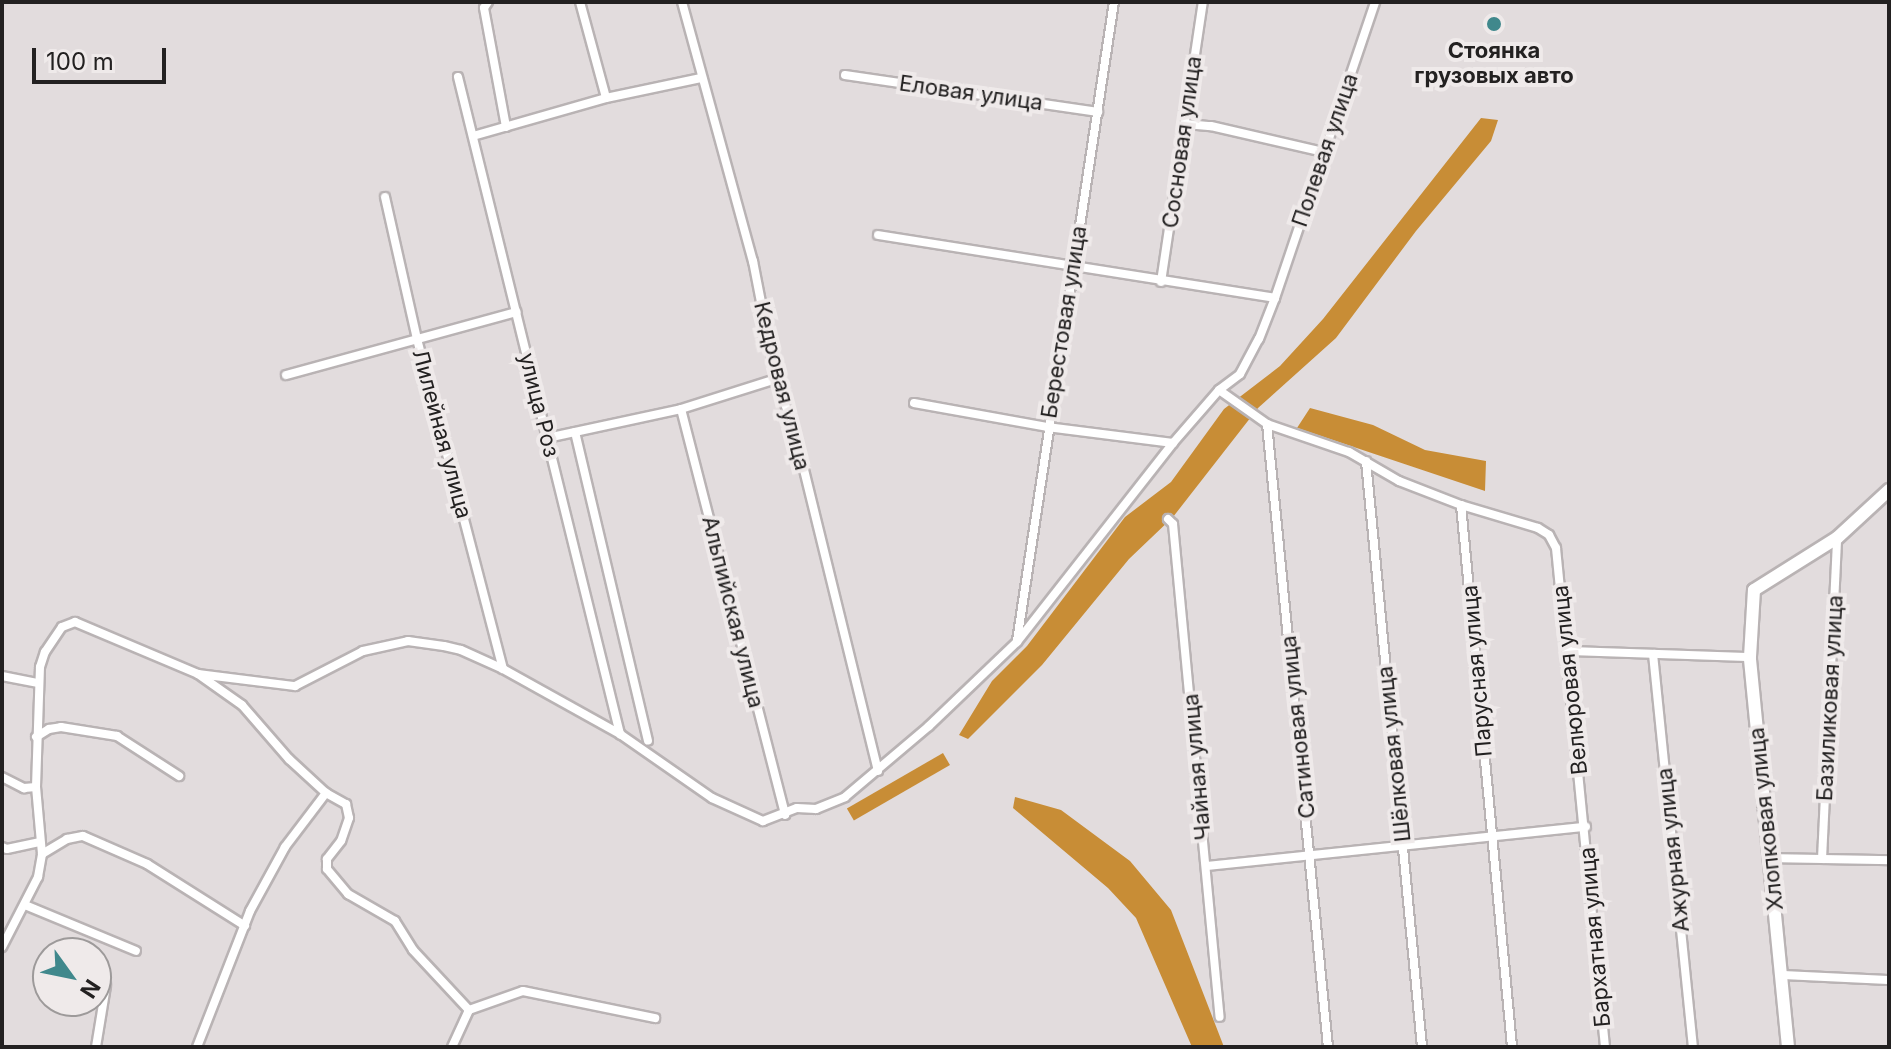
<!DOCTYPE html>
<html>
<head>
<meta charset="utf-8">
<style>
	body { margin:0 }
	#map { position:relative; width:1891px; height:1049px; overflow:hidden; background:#e2dcdd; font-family:Inter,sans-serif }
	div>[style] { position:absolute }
	.forest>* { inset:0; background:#c88d36; transform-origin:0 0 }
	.roads { filter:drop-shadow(2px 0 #b9b3b4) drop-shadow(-2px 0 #b9b3b4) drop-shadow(0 2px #b9b3b4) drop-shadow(0 -2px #b9b3b4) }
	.street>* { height:8px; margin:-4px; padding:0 4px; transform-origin:4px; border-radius:4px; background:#fff }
	.secondary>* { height:12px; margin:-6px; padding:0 6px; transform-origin:6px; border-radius:6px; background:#fff }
	.dots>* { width:22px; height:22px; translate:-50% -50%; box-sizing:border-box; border:4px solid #efeaea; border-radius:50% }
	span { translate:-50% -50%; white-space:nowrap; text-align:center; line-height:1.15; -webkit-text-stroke:8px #efeaea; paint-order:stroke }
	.poi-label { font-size:22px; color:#232121; font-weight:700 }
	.street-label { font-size:22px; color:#232121 }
	.frame { position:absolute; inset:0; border:4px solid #232121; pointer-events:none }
	.north { position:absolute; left:32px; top:937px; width:80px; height:80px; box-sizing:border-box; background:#efeaea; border:2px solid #9d9a9a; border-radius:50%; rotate:123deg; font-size:22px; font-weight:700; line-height:32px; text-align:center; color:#232121 }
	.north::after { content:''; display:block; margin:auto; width:28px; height:36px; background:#40888c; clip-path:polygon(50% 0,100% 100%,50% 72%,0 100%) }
	.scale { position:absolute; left:32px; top:48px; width:134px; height:36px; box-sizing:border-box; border:4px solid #232121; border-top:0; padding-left:10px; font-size:24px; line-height:28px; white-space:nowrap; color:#232121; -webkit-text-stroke:6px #efeaea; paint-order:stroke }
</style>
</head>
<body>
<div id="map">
	<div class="forest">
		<div style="clip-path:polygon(1481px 118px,1498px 120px,1491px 141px,1416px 231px,1336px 338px,1258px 408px,1173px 517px,1129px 559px,1042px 665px,968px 739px,959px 735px,992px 681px,1027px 646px,1125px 517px,1171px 482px,1224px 409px,1280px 366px,1323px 319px)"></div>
		<div style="clip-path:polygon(1310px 408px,1373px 425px,1425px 450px,1486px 461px,1485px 491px,1297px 428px)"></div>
		<div style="left:943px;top:753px;width:14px;height:111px;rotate:60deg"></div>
		<div style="clip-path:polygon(1015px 797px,1061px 810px,1130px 861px,1171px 910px,1224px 1047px,1192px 1047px,1136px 918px,1108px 888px,1013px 808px)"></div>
	</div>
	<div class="roads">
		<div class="street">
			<div style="left:488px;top:2px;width:7px;rotate:124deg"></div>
			<div style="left:484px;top:8px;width:121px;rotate:79.5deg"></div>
			<div style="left:580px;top:2px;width:99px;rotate:74.8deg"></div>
			<div style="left:682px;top:2px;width:269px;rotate:74.7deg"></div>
			<div style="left:753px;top:261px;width:120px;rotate:79deg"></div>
			<div style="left:776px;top:379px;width:53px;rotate:70.2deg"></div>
			<div style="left:794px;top:429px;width:352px;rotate:76.2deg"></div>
			<div style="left:845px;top:75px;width:256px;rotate:8.3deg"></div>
			<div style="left:458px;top:77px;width:677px;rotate:76.15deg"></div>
			<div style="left:1186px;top:124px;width:25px;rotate:5deg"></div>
			<div style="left:1211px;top:126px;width:116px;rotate:13deg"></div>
			<div style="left:473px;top:136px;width:138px;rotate:-15.9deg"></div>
			<div style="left:606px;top:98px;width:97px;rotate:-11.9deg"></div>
			<div style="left:385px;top:197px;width:146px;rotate:77.3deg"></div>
			<div style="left:417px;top:339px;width:341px;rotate:75.4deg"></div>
			<div style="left:878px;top:235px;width:402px;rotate:9deg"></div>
			<div style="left:1161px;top:282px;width:283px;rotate:-81.5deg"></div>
			<div style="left:286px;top:375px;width:239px;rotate:-15.3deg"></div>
			<div style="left:1219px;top:390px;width:59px;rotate:35.3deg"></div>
			<div style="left:1267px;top:424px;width:626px;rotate:84.41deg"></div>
			<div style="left:914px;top:403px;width:135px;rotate:10.2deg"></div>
			<div style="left:1047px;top:427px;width:127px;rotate:7.2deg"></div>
			<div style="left:681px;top:409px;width:419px;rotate:75.6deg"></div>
			<div style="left:1267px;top:424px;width:87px;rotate:18.9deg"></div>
			<div style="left:1349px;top:452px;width:58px;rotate:30.1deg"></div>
			<div style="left:1399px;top:481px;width:66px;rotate:21.2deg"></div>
			<div style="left:1461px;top:505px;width:80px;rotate:16.6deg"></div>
			<div style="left:1538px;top:528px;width:13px;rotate:32deg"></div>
			<div style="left:1549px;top:535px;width:15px;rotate:62deg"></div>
			<div style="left:1556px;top:548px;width:501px;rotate:84.39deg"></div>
			<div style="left:575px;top:432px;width:317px;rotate:76.7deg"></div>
			<div style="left:547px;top:438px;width:137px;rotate:-12.2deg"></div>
			<div style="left:681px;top:409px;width:100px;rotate:-17.5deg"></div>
			<div style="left:1366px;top:461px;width:589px;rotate:84.54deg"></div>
			<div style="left:1461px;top:505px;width:544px;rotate:84.62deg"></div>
			<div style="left:1168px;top:519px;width:7px;rotate:45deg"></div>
			<div style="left:1173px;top:524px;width:495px;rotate:84.6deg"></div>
			<div style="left:1017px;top:641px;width:646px;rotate:-81.37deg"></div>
			<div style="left:1567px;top:651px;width:183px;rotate:1.9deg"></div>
			<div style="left:1653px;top:654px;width:395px;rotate:84.2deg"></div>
			<div style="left:198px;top:674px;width:98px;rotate:7.1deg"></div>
			<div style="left:295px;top:686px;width:76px;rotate:-27.2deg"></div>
			<div style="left:363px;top:651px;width:46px;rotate:-12.5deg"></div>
			<div style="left:408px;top:641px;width:36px;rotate:8deg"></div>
			<div style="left:444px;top:646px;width:17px;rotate:13deg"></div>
			<div style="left:461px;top:650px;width:46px;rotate:24.3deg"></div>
			<div style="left:503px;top:669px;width:134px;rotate:29.1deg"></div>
			<div style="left:620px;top:734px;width:112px;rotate:34.8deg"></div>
			<div style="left:712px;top:798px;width:56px;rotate:24.3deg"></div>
			<div style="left:763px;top:821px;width:36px;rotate:-21deg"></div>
			<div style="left:797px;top:808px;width:19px;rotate:3deg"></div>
			<div style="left:816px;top:809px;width:31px;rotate:-22deg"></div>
			<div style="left:845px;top:797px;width:110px;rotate:-40.2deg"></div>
			<div style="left:929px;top:726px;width:122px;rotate:-43.7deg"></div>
			<div style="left:1017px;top:642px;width:253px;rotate:-51.9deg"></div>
			<div style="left:1173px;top:443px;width:70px;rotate:-49deg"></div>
			<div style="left:1219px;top:390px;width:26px;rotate:-37deg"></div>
			<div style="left:1240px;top:374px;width:40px;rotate:-62deg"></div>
			<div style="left:1259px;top:339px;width:44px;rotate:-68.7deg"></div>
			<div style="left:1275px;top:298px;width:312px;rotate:-71.3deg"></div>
			<div style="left:2px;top:676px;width:37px;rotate:11deg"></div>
			<div style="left:36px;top:737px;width:15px;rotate:-32deg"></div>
			<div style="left:49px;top:729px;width:12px;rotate:-9deg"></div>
			<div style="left:61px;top:727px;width:57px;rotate:9.1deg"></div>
			<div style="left:117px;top:736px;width:74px;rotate:32.8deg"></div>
			<div style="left:2px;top:777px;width:25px;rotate:27deg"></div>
			<div style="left:24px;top:788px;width:12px;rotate:-5deg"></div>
			<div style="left:2px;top:847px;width:5px;rotate:22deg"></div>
			<div style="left:7px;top:849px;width:34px;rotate:-12deg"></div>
			<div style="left:42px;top:854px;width:29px;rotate:-31deg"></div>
			<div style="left:67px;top:839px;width:16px;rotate:-11deg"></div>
			<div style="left:83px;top:836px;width:70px;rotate:23.6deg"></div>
			<div style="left:147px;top:864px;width:116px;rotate:32.3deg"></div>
			<div style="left:1770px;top:858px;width:119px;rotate:1deg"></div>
			<div style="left:1822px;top:859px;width:321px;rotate:-87.3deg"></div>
			<div style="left:1206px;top:866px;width:382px;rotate:-5.9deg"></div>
			<div style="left:25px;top:905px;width:120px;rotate:22.5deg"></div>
			<div style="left:2px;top:947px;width:79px;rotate:-62.8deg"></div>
			<div style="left:38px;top:877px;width:23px;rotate:-80deg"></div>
			<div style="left:42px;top:854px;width:67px;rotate:-95.1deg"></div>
			<div style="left:36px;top:787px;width:120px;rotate:-88.1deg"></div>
			<div style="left:40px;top:667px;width:16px;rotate:-72deg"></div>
			<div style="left:45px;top:652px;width:30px;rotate:-56deg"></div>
			<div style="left:62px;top:627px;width:14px;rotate:-21deg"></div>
			<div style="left:75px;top:622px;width:134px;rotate:22.9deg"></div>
			<div style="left:198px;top:674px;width:54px;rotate:35.2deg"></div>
			<div style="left:242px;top:705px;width:72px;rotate:49deg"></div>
			<div style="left:289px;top:759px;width:50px;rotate:42.6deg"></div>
			<div style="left:326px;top:793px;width:23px;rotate:29deg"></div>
			<div style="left:346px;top:804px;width:14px;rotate:78deg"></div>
			<div style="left:349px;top:818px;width:24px;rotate:109deg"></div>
			<div style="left:341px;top:841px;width:23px;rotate:128deg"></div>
			<div style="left:327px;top:859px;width:10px;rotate:90deg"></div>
			<div style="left:327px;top:869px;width:33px;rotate:50deg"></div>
			<div style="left:348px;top:894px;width:54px;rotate:29.9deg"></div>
			<div style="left:395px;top:921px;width:34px;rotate:58deg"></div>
			<div style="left:413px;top:950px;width:82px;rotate:47deg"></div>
			<div style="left:469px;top:1010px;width:57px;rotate:-19.4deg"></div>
			<div style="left:523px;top:991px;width:135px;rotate:11.6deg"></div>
			<div style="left:1782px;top:975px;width:107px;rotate:2.7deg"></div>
			<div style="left:96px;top:1047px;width:62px;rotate:-80.7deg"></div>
			<div style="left:197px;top:1047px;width:146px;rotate:-68.7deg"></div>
			<div style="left:250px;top:911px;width:73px;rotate:-61.3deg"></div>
			<div style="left:285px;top:847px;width:68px;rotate:-52.8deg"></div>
			<div style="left:452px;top:1047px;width:41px;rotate:-65.3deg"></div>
		</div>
		<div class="secondary">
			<div style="left:1788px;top:1047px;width:392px;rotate:-95.6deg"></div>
			<div style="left:1750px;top:657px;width:67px;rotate:-86.6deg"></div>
			<div style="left:1754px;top:590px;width:98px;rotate:-32.1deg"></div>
			<div style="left:1837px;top:538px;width:71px;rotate:-42.7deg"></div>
		</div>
	</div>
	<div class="dots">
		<div style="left:1494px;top:24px;background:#40888c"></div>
	</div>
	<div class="poi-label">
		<span style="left:1494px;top:63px">Стоянка<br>грузовых авто</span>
	</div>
	<div class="street-label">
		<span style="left:971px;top:93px;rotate:8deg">Еловая улица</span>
		<span style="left:1182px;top:142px;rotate:-82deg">Сосновая улица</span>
		<span style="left:1325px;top:150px;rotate:-71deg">Полевая улица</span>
		<span style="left:1064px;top:322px;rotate:-81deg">Берестовая улица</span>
		<span style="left:782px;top:386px;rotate:76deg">Кедровая улица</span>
		<span style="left:539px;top:405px;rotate:76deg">улица Роз</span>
		<span style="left:442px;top:434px;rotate:75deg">Лилейная улица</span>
		<span style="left:733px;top:612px;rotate:76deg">Альпийская улица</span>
		<span style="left:1477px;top:671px;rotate:-95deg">Парусная улица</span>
		<span style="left:1570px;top:680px;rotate:-96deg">Велюровая улица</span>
		<span style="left:1830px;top:698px;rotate:-87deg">Базиликовая улица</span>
		<span style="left:1298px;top:727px;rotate:-96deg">Сатиновая улица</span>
		<span style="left:1394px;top:754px;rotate:-96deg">Шёлковая улица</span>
		<span style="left:1197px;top:767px;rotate:-95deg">Чайная улица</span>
		<span style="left:1766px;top:819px;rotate:-96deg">Хлопковая улица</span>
		<span style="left:1673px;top:850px;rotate:-96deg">Ажурная улица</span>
		<span style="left:1595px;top:937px;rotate:-95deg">Бархатная улица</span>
	</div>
	<div class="frame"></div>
	<div class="north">N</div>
	<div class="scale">100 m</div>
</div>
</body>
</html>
